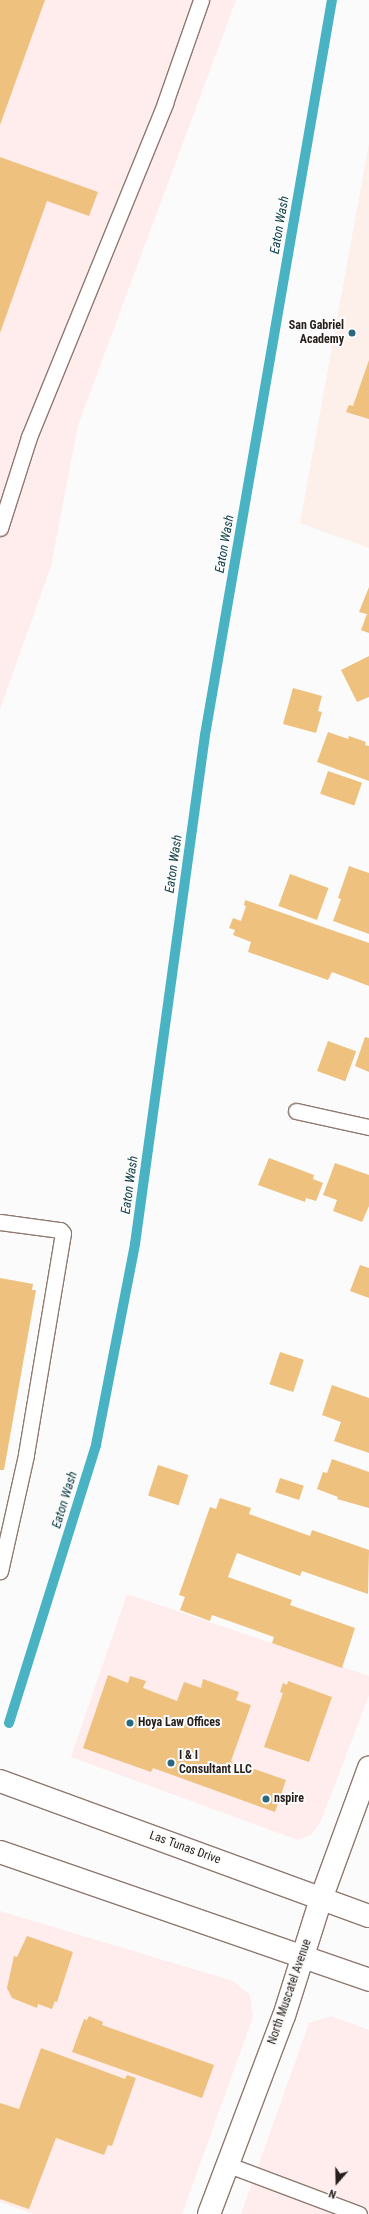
<!DOCTYPE html>
<html>
<head>
<meta charset="utf-8">
<style>
	body { margin:0 }
	#map { position:relative; width:369px; height:2214px; overflow:hidden; background:#fbfbfb; font-family:"Roboto Condensed",sans-serif }
	div>[style] { position:absolute }
	.commercial>* { inset:0; background:#feedec }
	.built>* { inset:0; background:#fdf0ea }
	.stream>* { height:10px; margin:-5px; padding:0 5px; transform-origin:5px; border-radius:5px; background:#49b3c3 }
	.building>* { inset:0; background:#eec17e; transform-origin:0 0 }
	.roads { filter:drop-shadow(1px 0 #8e7970) drop-shadow(-1px 0 #8e7970) drop-shadow(0 1px #8e7970) drop-shadow(0 -1px #8e7970) }
	.lane>* { height:15px; margin:-7.5px; padding:0 7.5px; transform-origin:7.5px; border-radius:7.5px; background:#fff }
	.secondary>* { height:22px; margin:-11px; padding:0 11px; transform-origin:11px; border-radius:11px; background:#fff }
	.primary>* { height:22px; margin:-11px; padding:0 11px; transform-origin:11px; border-radius:11px; background:#fff }
	.dots>* { width:11px; height:11px; translate:-50% -50%; box-sizing:border-box; border:2px solid #fbfbfb; border-radius:50% }
	span { translate:-50% -50%; white-space:nowrap; text-align:center; line-height:1.15; -webkit-text-stroke:4px #fbfbfb; paint-order:stroke }
	.poi-label { font-size:12px; color:#261e1a; font-weight:700 }
	.right { translate:-100% -50%; text-align:right }
	.left { translate:0 -50%; text-align:left }
	.street-label { font-size:12px; color:#261e1a }
	.water-label { font-size:13px; color:#0f4047; font-style:italic }
	.north { position:absolute; left:317px; top:2162px; width:40px; height:40px; -webkit-text-stroke:3px #fbfbfb; paint-order:stroke; rotate:200deg; font-size:11px; font-weight:700; line-height:16px; text-align:center; color:#261e1a }
	.north::after { content:''; display:block; margin:auto; width:14px; height:18px; background:#261e1a; clip-path:polygon(50% 0,100% 100%,50% 72%,0 100%) }
</style>
</head>
<body>
<div id="map">
	<div class="commercial">
		<div style="clip-path:polygon(0 0,236px 0,78px 425px,51px 566px,0 709px)"></div>
		<div style="clip-path:polygon(127px 1594px,369px 1676px,369px 1695px,321px 1821px,312px 1834px,298px 1840px,71px 1757px)"></div>
		<div style="clip-path:polygon(0 1911px,233px 1981px,250px 1995px,253px 2017px,182px 2214px,33px 2214px,0 2202px)"></div>
		<div style="clip-path:polygon(331px 2016px,369px 2030px,369px 2214px,241px 2214px,309px 2023px)"></div>
	</div>
	<div class="built">
		<div style="clip-path:polygon(369px 143px,369px 548px,300px 523px)"></div>
	</div>
	<div class="stream">
		<div style="left:9px;top:1723px;width:291px;rotate:-72.6deg"></div>
		<div style="left:96px;top:1445px;width:205px;rotate:-79deg"></div>
		<div style="left:135px;top:1244px;width:514px;rotate:-82.17deg"></div>
		<div style="left:205px;top:735px;width:746px;rotate:-80.2deg"></div>
	</div>
	<div class="building">
		<div style="clip-path:polygon(0 0,45px 0,0 125px)"></div>
		<div style="clip-path:polygon(0 157px,98px 192px,89px 216px,47px 201px,0 333px)"></div>
		<div style="clip-path:polygon(369px 360px,369px 419px,346px 412px,349px 405px,353px 406px)"></div>
		<div style="clip-path:polygon(369px 587px,369px 633px,361px 630px,367px 614px,359px 612px)"></div>
		<div style="clip-path:polygon(369px 656px,369px 697px,357px 702px,341px 670px)"></div>
		<div style="clip-path:polygon(293px 688px,322px 696px,318px 711px,322px 712px,316px 733px,283px 724px)"></div>
		<div style="clip-path:polygon(328px 732px,348px 739px,349px 736px,366px 742px,365px 745px,369px 746px,369px 781px,317px 762px)"></div>
		<div style="left:328px;top:771px;width:36px;height:24px;rotate:19deg"></div>
		<div style="clip-path:polygon(349px 866px,369px 873px,369px 934px,333px 921px,341px 899px,338px 898px)"></div>
		<div style="left:290px;top:874px;width:41px;height:34px;rotate:20deg"></div>
		<div style="clip-path:polygon(245px 900px,369px 943px,369px 986px,332px 972px,328px 980px,248px 952px,251px 942px,233px 935px,235px 930px,229px 928px,233px 918px,241px 921px,246px 906px,244px 905px)"></div>
		<div style="clip-path:polygon(365px 1037px,369px 1038px,369px 1072px,355px 1066px)"></div>
		<div style="left:328px;top:1041px;width:30px;height:32px;rotate:20deg"></div>
		<div style="clip-path:polygon(269px 1158px,314px 1175px,313px 1179px,323px 1183px,316px 1201px,306px 1198px,305px 1202px,258px 1185px)"></div>
		<div style="clip-path:polygon(335px 1163px,369px 1175px,369px 1206px,362px 1222px,333px 1211px,337px 1200px,323px 1195px)"></div>
		<div style="clip-path:polygon(360px 1265px,369px 1268px,369px 1298px,350px 1291px)"></div>
		<div style="clip-path:polygon(0 1278px,33px 1284px,32px 1290px,36px 1290px,4px 1470px,0 1470px)"></div>
		<div style="left:280px;top:1352px;width:25px;height:34px;rotate:18deg"></div>
		<div style="clip-path:polygon(332px 1385px,369px 1398px,369px 1453px,334px 1441px,341px 1422px,322px 1415px)"></div>
		<div style="clip-path:polygon(332px 1459px,369px 1472px,369px 1508px,337px 1499px,338px 1497px,317px 1489px,323px 1472px,327px 1473px)"></div>
		<div style="left:158px;top:1465px;width:32px;height:32px;rotate:18deg"></div>
		<div style="left:280px;top:1478px;width:25px;height:15px;rotate:18deg"></div>
		<div style="clip-path:polygon(220px 1498px,251px 1508px,249px 1514px,310px 1536px,312px 1530px,369px 1550px,368px 1594px,302px 1571px,300px 1576px,237px 1553px,228px 1577px,292px 1600px,290px 1605px,355px 1628px,342px 1668px,272px 1643px,274px 1637px,212px 1615px,210px 1621px,180px 1610px,185px 1597px,179px 1595px,210px 1507px,216px 1509px)"></div>
		<div style="clip-path:polygon(108px 1675px,128px 1683px,130px 1676px,146px 1681px,143px 1688px,177px 1701px,184px 1682px,201px 1688px,203px 1679px,239px 1692px,236px 1700px,251px 1705px,231px 1761px,286px 1780px,275px 1812px,153px 1768px,151px 1772px,83px 1748px)"></div>
		<div style="clip-path:polygon(288px 1681px,332px 1697px,309px 1762px,264px 1747px,283px 1693px,280px 1692px,283px 1683px,287px 1685px)"></div>
		<div style="clip-path:polygon(27px 1936px,73px 1952px,57px 2002px,55px 2001px,52px 2009px,38px 2004px,37px 2008px,12px 1998px,7px 1988px,14px 1956px,17px 1957px)"></div>
		<div style="clip-path:polygon(89px 2016px,103px 2022px,102px 2025px,214px 2065px,202px 2098px,72px 2052px,84px 2019px,87px 2020px)"></div>
		<div style="clip-path:polygon(41px 2048px,125px 2079px,127px 2075px,136px 2078px,112px 2146px,108px 2145px,104px 2155px,56px 2138px,29px 2209px,0 2199px,0 2103px,19px 2109px)"></div>
	</div>
	<div class="roads">
		<div class="lane">
			<div style="left:0;top:528px;width:96px;rotate:-72.3deg"></div>
			<div style="left:29px;top:437px;width:361px;rotate:-67.8deg"></div>
			<div style="left:165px;top:103px;width:109px;rotate:-70.7deg"></div>
			<div style="left:296px;top:1111px;width:75px;rotate:12.4deg"></div>
			<div style="left:0;top:1222px;width:61px;rotate:7.6deg"></div>
			<div style="left:60px;top:1230px;width:4px;rotate:45deg"></div>
			<div style="left:63px;top:1233px;width:225px;rotate:99.5deg"></div>
			<div style="left:26px;top:1455px;width:119px;rotate:102.6deg"></div>
			<div style="left:226px;top:2164px;width:142px;rotate:20.6deg"></div>
		</div>
		<div class="secondary">
			<div style="left:209px;top:2214px;width:212px;rotate:-69.3deg"></div>
			<div style="left:284px;top:2016px;width:123px;rotate:-72.5deg"></div>
			<div style="left:321px;top:1899px;width:140px;rotate:-69.9deg"></div>
		</div>
		<div class="primary">
			<div style="left:0;top:1781px;width:393px;rotate:20.1deg"></div>
			<div style="left:0;top:1852px;width:391px;rotate:19.1deg"></div>
		</div>
	</div>
	<div class="dots">
		<div style="left:352px;top:333px;background:#29687d"></div>
		<div style="left:130px;top:1723px;background:#29687d"></div>
		<div style="left:171px;top:1763px;background:#29687d"></div>
		<div style="left:266px;top:1799px;background:#29687d"></div>
	</div>
	<div class="poi-label">
		<span class="right" style="left:344px;top:333px">San Gabriel<br>Academy</span>
		<span class="left" style="left:138px;top:1723px">Hoya Law Offices</span>
		<span class="left" style="left:179px;top:1763px">I &amp; I<br>Consultant LLC</span>
		<span class="left" style="left:274px;top:1799px">nspire</span>
	</div>
	<div class="street-label">
		<span style="left:185px;top:1848px;rotate:20deg">Las Tunas Drive</span>
		<span style="left:290px;top:1992px;rotate:-71deg">North Muscatel Avenue</span>
	</div>
	<div class="water-label">
		<span style="left:280px;top:225px;rotate:-80deg">Eaton Wash</span>
		<span style="left:225px;top:544px;rotate:-80deg">Eaton Wash</span>
		<span style="left:174px;top:864px;rotate:-82deg">Eaton Wash</span>
		<span style="left:130px;top:1185px;rotate:-82deg">Eaton Wash</span>
		<span style="left:65px;top:1500px;rotate:-73deg">Eaton Wash</span>
	</div>
	<div class="north">N</div>
</div>
</body>
</html>
